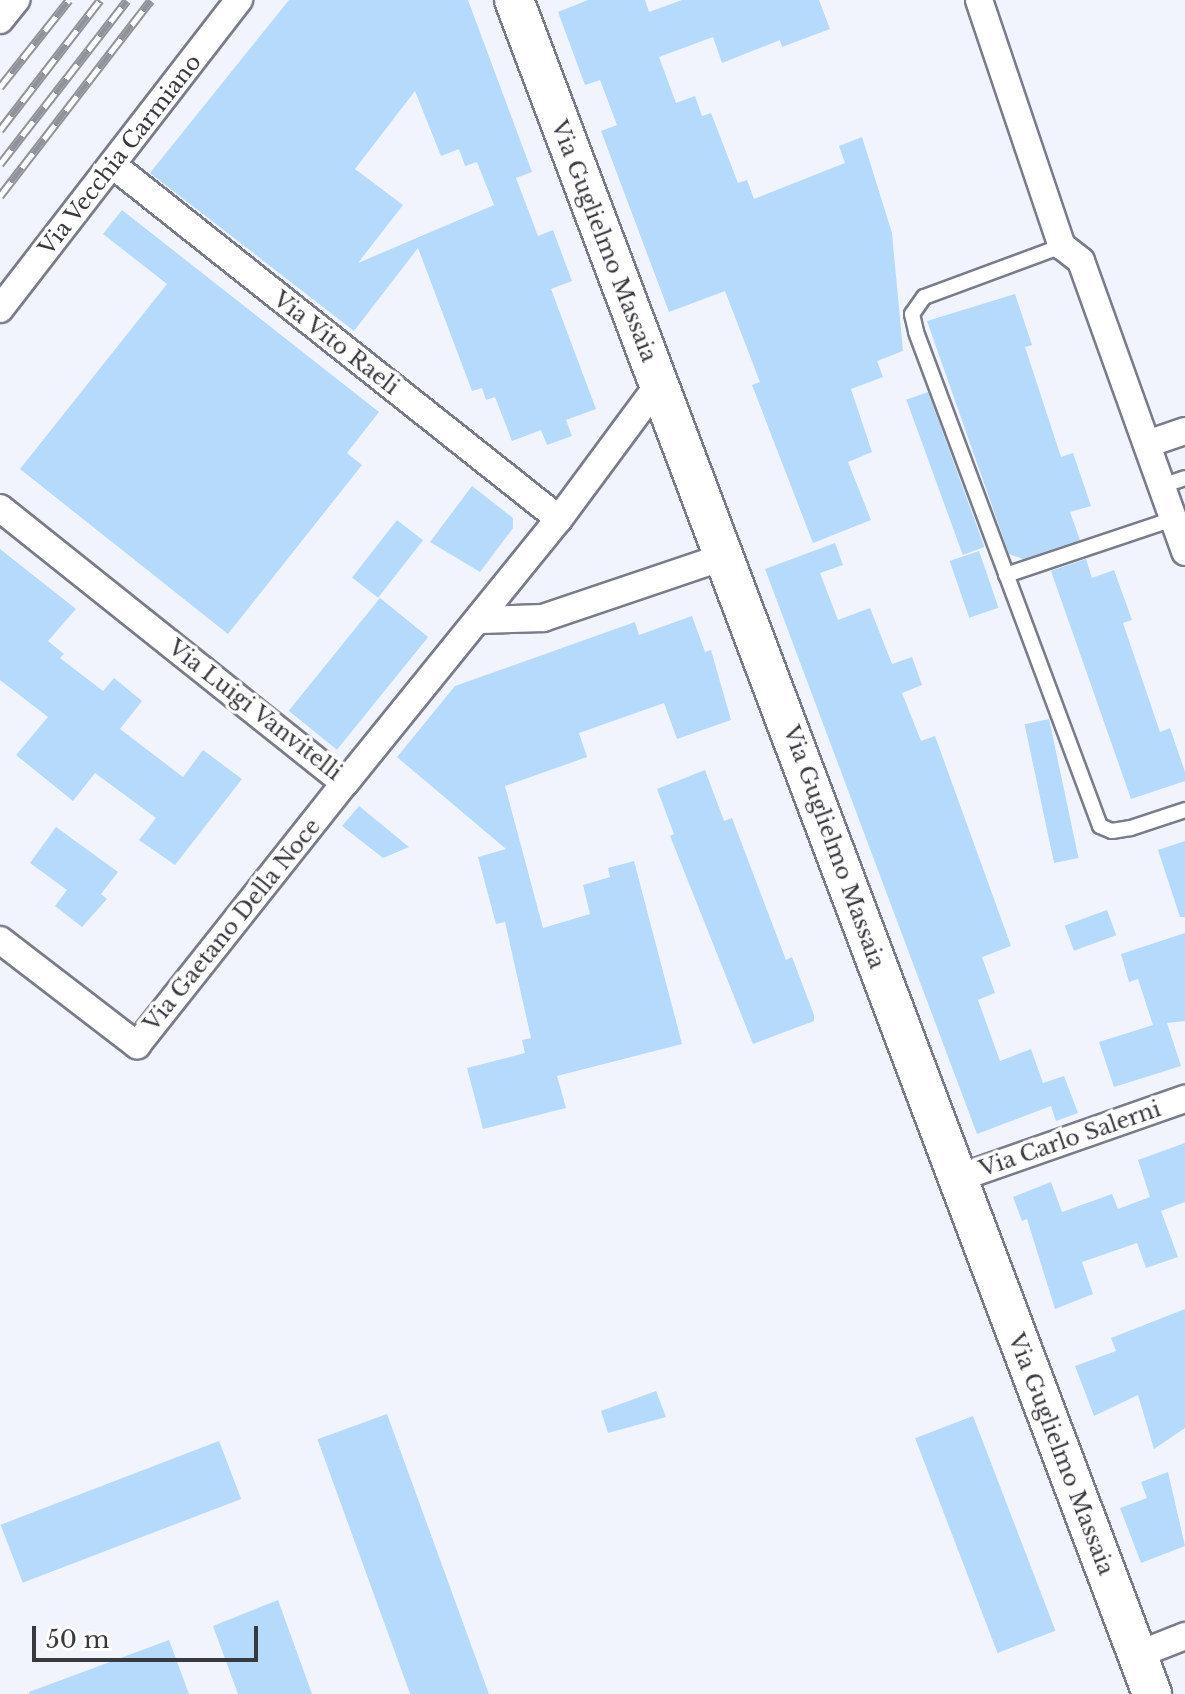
<!DOCTYPE html>
<html>
<head>
<meta charset="utf-8">
<style>
	body { margin:0 }
	#map { position:relative; width:1185px; height:1694px; overflow:hidden; background:#f1f4fc; font-family:"Libre Baskerville",serif }
	div>[style] { position:absolute }
	.building>* { inset:0; background:#b5dafc; transform-origin:0 0 }
	.roads { filter:drop-shadow(2px 0 #797c89) drop-shadow(-2px 0 #797c89) drop-shadow(0 2px #797c89) drop-shadow(0 -2px #797c89) }
	.service>* { height:14px; margin:-7px; padding:0 7px; transform-origin:7px; border-radius:7px; background:#fff }
	.minor>* { height:26px; margin:-13px; padding:0 13px; transform-origin:13px; border-radius:13px; background:#fff }
	.secondary>* { height:38px; margin:-19px; padding:0 19px; transform-origin:19px; border-radius:19px; background:#fff }
	.rail>* { height:9px; margin-top:-4.5px; transform-origin:0; background:repeating-linear-gradient(90deg,#fff 0 18px,#91939a 0 36px); box-sizing:border-box; border-block:2px solid #91939a }
	span { translate:-50% -50%; white-space:nowrap; text-align:center; line-height:1.15; -webkit-text-stroke:7px #fff; paint-order:stroke }
	.street-label { font-size:22px; color:#393a40 }
	.scale { position:absolute; left:32px; top:1626px; width:226px; height:36px; box-sizing:border-box; border:4px solid #393a40; border-top:0; padding-left:10px; font-size:24px; line-height:28px; white-space:nowrap; color:#393a40; -webkit-text-stroke:6px #fff; paint-order:stroke }
</style>
</head>
<body>
<div id="map">
	<div class="building">
		<div style="clip-path:polygon(evenodd,289px 0,468px 0,532px 172px,516px 178px,538px 236px,553px 230px,572px 281px,551px 289px,596px 409px,566px 420px,572px 436px,547px 445px,541px 430px,512px 441px,495px 397px,486px 400px,482px 388px,472px 391px,418px 248px,354px 331px,150px 173px,289px 0,415px 91px,441px 156px,459px 149px,465px 166px,477px 162px,494px 205px,358px 263px,403px 205px,355px 169px,415px 91px)"></div>
		<div style="clip-path:polygon(588px 0,645px 0,649px 12px,682px 0,819px 0,830px 29px,782px 47px,780px 40px,722px 63px,713px 37px,659px 57px,676px 103px,695px 96px,702px 116px,711px 113px,738px 183px,747px 180px,754px 199px,845px 163px,839px 146px,862px 137px,892px 233px,903px 351px,877px 361px,883px 377px,851px 389px,872px 452px,848px 462px,871px 520px,813px 543px,752px 385px,760px 382px,725px 291px,669px 312px,601px 131px,617px 125px,600px 80px,585px 85px,558px 12px)"></div>
		<div style="clip-path:polygon(122px 210px,379px 412px,347px 453px,362px 465px,228px 634px,20px 469px,167px 284px,103px 234px)"></div>
		<div style="clip-path:polygon(1015px 294px,1032px 345px,1025px 347px,1061px 457px,1073px 453px,1091px 506px,1070px 512px,1080px 540px,1023px 559px,1009px 554px,927px 321px)"></div>
		<div style="left:928px;top:392px;width:165px;height:23px;rotate:70deg"></div>
		<div style="clip-path:polygon(472px 486px,513px 518px,513px 528px,480px 572px,430px 542px)"></div>
		<div style="left:397px;top:520px;width:33px;height:73px;rotate:38deg"></div>
		<div style="clip-path:polygon(835px 543px,843px 565px,820px 573px,838px 620px,870px 608px,892px 664px,912px 657px,922px 685px,902px 693px,921px 741px,935px 736px,1011px 946px,982px 957px,995px 993px,978px 1000px,1000px 1061px,1031px 1049px,1043px 1083px,1064px 1076px,1078px 1113px,1056px 1121px,1051px 1106px,977px 1134px,765px 569px)"></div>
		<div style="clip-path:polygon(0 549px,76px 609px,48px 641px,64px 654px,60px 658px,103px 691px,114px 678px,142px 701px,120px 729px,183px 777px,203px 750px,242px 779px,175px 865px,139px 840px,156px 818px,95px 773px,73px 801px,16px 755px,48px 717px,0 680px)"></div>
		<div style="left:979px;top:551px;width:60px;height:31px;rotate:71deg"></div>
		<div style="clip-path:polygon(1086px 559px,1092px 578px,1114px 570px,1132px 620px,1123px 623px,1160px 732px,1170px 728px,1185px 772px,1185px 781px,1131px 799px,1051px 571px)"></div>
		<div style="left:380px;top:598px;width:62px;height:145px;rotate:39deg"></div>
		<div style="clip-path:polygon(692px 616px,705px 652px,711px 650px,731px 720px,677px 739px,664px 703px,579px 733px,587px 757px,505px 786px,543px 928px,590px 914px,583px 885px,610px 877px,608px 868px,634px 861px,682px 1044px,557px 1076px,566px 1108px,483px 1129px,467px 1068px,525px 1053px,522px 1040px,531px 1038px,505px 922px,496px 924px,478px 857px,506px 849px,397px 757px,455px 686px,635px 622px,639px 635px)"></div>
		<div style="left:1049px;top:719px;width:142px;height:25px;rotate:78deg"></div>
		<div style="clip-path:polygon(705px 770px,724px 821px,732px 818px,786px 960px,792px 957px,814px 1015px,814px 1021px,753px 1044px,670px 836px,674px 834px,657px 789px)"></div>
		<div style="clip-path:polygon(359px 806px,409px 847px,383px 858px,342px 826px)"></div>
		<div style="clip-path:polygon(56px 827px,118px 872px,101px 894px,107px 899px,82px 927px,55px 906px,67px 890px,30px 863px)"></div>
		<div style="clip-path:polygon(1185px 841px,1185px 917px,1180px 917px,1158px 850px)"></div>
		<div style="left:1107px;top:910px;width:27px;height:45px;rotate:70deg"></div>
		<div style="clip-path:polygon(1185px 933px,1185px 1021px,1167px 1023px,1181px 1066px,1114px 1087px,1099px 1042px,1153px 1025px,1138px 979px,1129px 982px,1121px 954px)"></div>
		<div style="clip-path:polygon(1185px 1143px,1185px 1202px,1161px 1211px,1178px 1257px,1146px 1268px,1137px 1243px,1082px 1262px,1093px 1294px,1055px 1309px,1027px 1219px,1022px 1221px,1013px 1197px,1051px 1182px,1062px 1212px,1112px 1194px,1118px 1209px,1150px 1197px,1138px 1160px)"></div>
		<div style="clip-path:polygon(1185px 1309px,1185px 1428px,1154px 1449px,1138px 1395px,1094px 1416px,1075px 1366px,1116px 1351px,1111px 1338px)"></div>
		<div style="clip-path:polygon(656px 1391px,666px 1417px,608px 1433px,601px 1411px)"></div>
		<div style="left:387px;top:1414px;width:299px;height:74px;rotate:70deg"></div>
		<div style="left:973px;top:1416px;width:230px;height:62px;rotate:69deg"></div>
		<div style="left:219px;top:1441px;width:62px;height:234px;rotate:69deg"></div>
		<div style="clip-path:polygon(1168px 1472px,1185px 1546px,1141px 1563px,1120px 1508px,1147px 1498px,1141px 1482px)"></div>
		<div style="clip-path:polygon(278px 1600px,312px 1694px,238px 1694px,213px 1626px)"></div>
		<div style="clip-path:polygon(169px 1640px,189px 1694px,29px 1694px,29px 1692px)"></div>
	</div>
	<div class="roads">
		<div class="service">
			<div style="left:1062px;top:246px;width:147px;rotate:159.7deg"></div>
			<div style="left:924px;top:297px;width:21px;rotate:125deg"></div>
			<div style="left:912px;top:314px;width:18px;rotate:77deg"></div>
			<div style="left:916px;top:332px;width:527px;rotate:69.57deg"></div>
			<div style="left:1100px;top:826px;width:13px;rotate:23deg"></div>
			<div style="left:1112px;top:831px;width:19px;rotate:-9deg"></div>
			<div style="left:1131px;top:828px;width:57px;rotate:-18.4deg"></div>
			<div style="left:1162px;top:486px;width:24px;rotate:-19deg"></div>
			<div style="left:1006px;top:575px;width:176px;rotate:-18.5deg"></div>
		</div>
		<div class="minor">
			<div style="left:979px;top:0;width:260px;rotate:71.4deg"></div>
			<div style="left:1062px;top:246px;width:24px;rotate:38deg"></div>
			<div style="left:1081px;top:261px;width:309px;rotate:70.3deg"></div>
			<div style="left:0;top:20px;width:26px;rotate:-51deg"></div>
			<div style="left:114px;top:166px;width:568px;rotate:38.42deg"></div>
			<div style="left:0;top:309px;width:391px;rotate:-52.3deg"></div>
			<div style="left:1147px;top:444px;width:40px;rotate:-18.9deg"></div>
			<div style="left:0;top:508px;width:441px;rotate:38.6deg"></div>
			<div style="left:345px;top:783px;width:340px;rotate:-51deg"></div>
			<div style="left:559px;top:519px;width:167px;rotate:-53.5deg"></div>
			<div style="left:479px;top:620px;width:64px;rotate:-1.8deg"></div>
			<div style="left:543px;top:618px;width:193px;rotate:-18.7deg"></div>
			<div style="left:0;top:940px;width:173px;rotate:37.5deg"></div>
			<div style="left:137px;top:1045px;width:335px;rotate:-51.6deg"></div>
			<div style="left:956px;top:1179px;width:243px;rotate:-19.3deg"></div>
			<div style="left:1137px;top:1655px;width:52px;rotate:-21.6deg"></div>
		</div>
		<div class="secondary">
			<div style="left:514px;top:0;width:1810px;rotate:69.36deg"></div>
		</div>
	</div>
	<div class="rail">
		<div style="left:0;top:87px;width:111px;rotate:-51.6deg"></div>
		<div style="left:0;top:130px;width:164px;rotate:-52.4deg"></div>
		<div style="left:0;top:164px;width:207px;rotate:-52.2deg"></div>
		<div style="left:0;top:196px;width:247px;rotate:-52.4deg"></div>
	</div>
	<div class="street-label">
		<span style="left:120px;top:155px;rotate:-52deg">Via Vecchia Carmiano</span>
		<span style="left:604px;top:241px;rotate:69deg">Via Guglielmo Massaia</span>
		<span style="left:336px;top:343px;rotate:38deg">Via Vito Raeli</span>
		<span style="left:255px;top:710px;rotate:38deg">Via Luigi Vanvitelli</span>
		<span style="left:834px;top:847px;rotate:70deg">Via Guglielmo Massaia</span>
		<span style="left:232px;top:925px;rotate:-51deg">Via Gaetano Della Noce</span>
		<span style="left:1070px;top:1139px;rotate:-19deg">Via Carlo Salerni</span>
		<span style="left:1061px;top:1454px;rotate:69deg">Via Guglielmo Massaia</span>
	</div>
	<div class="scale">50 m</div>
</div>
</body>
</html>
